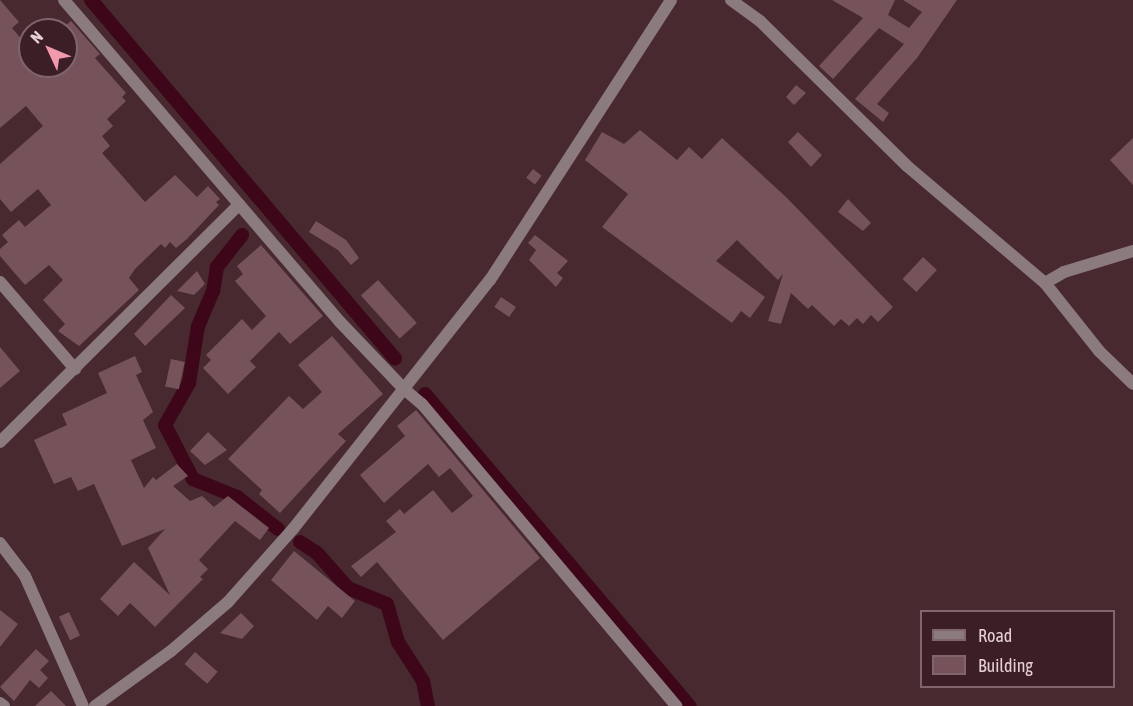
<!DOCTYPE html>
<html>
<head>
<meta charset="utf-8">
<style>
	body { margin:0 }
	#map { position:relative; width:1133px; height:706px; overflow:hidden; background:#47292f; font-family:"Asap Condensed",sans-serif }
	div>[style] { position:absolute }
	.canal>* { height:14px; margin:-7px; padding:0 7px; transform-origin:7px; border-radius:7px; background:#3d0719 }
	.building>* { inset:0; background:#76535a; transform-origin:0 0 }
	.minor>* { height:12px; margin:-6px; padding:0 6px; transform-origin:6px; border-radius:6px; background:#8c7b7e }
	.tertiary>* { height:12px; margin:-6px; padding:0 6px; transform-origin:6px; border-radius:6px; background:#8c7b7e }
	span { translate:-50% -50%; white-space:nowrap; text-align:center; line-height:1.15; -webkit-text-stroke:5px #3c1f26; paint-order:stroke }
	.legend { position:absolute; left:920px; top:610px; width:195px; height:78px; box-sizing:border-box; background:#3c1f26; border:2px solid #80666c; margin:0; padding:8px 10px; list-style:none; font-size:18px; color:#e5d0d4 }
	.legend li { display:flex; align-items:center; gap:12px; height:30px }
	.legend b { width:30px; border:2px solid #80666c }
	.north { position:absolute; left:18px; top:18px; width:60px; height:60px; box-sizing:border-box; background:#3c1f26; border:2px solid #80666c; border-radius:50%; rotate:314deg; font-size:16px; font-weight:700; line-height:24px; text-align:center; color:#e5d0d4 }
	.north::after { content:''; display:block; margin:auto; width:21px; height:27px; background:#f29aad; clip-path:polygon(50% 0,100% 100%,50% 72%,0 100%) }
</style>
</head>
<body>
<div id="map">
	<div class="canal">
		<div style="left:91px;top:0;width:470px;rotate:49.7deg"></div>
		<div style="left:242px;top:235px;width:41px;rotate:128deg"></div>
		<div style="left:217px;top:267px;width:24px;rotate:99deg"></div>
		<div style="left:213px;top:291px;width:38px;rotate:113deg"></div>
		<div style="left:198px;top:326px;width:58px;rotate:99deg"></div>
		<div style="left:189px;top:383px;width:48px;rotate:119.7deg"></div>
		<div style="left:165px;top:425px;width:61px;rotate:62.6deg"></div>
		<div style="left:193px;top:479px;width:48px;rotate:22.2deg"></div>
		<div style="left:237px;top:497px;width:52px;rotate:38deg"></div>
		<div style="left:425px;top:394px;width:409px;rotate:49.7deg"></div>
		<div style="left:300px;top:542px;width:20px;rotate:33deg"></div>
		<div style="left:317px;top:553px;width:47px;rotate:48.5deg"></div>
		<div style="left:348px;top:588px;width:42px;rotate:22.3deg"></div>
		<div style="left:387px;top:604px;width:40px;rotate:74deg"></div>
		<div style="left:398px;top:642px;width:46px;rotate:57.3deg"></div>
		<div style="left:423px;top:681px;width:25px;rotate:79deg"></div>
	</div>
	<div class="building">
		<div style="clip-path:polygon(0 0,19px 22px,12px 28px,30px 49px,30px 66px,66px 66px,66px 25px,71px 21px,100px 54px,95px 58px,126px 93px,122px 97px,126px 101px,107px 119px,113px 126px,102px 136px,110px 146px,102px 153px,145px 202px,175px 175px,197px 197px,208px 186px,220px 199px,216px 202px,219px 205px,187px 239px,176px 248px,170px 242px,165px 248px,161px 244px,135px 269px,129px 278px,139px 290px,79px 346px,58px 331px,65px 324px,43px 300px,63px 280px,49px 265px,25px 285px,0 256px,0 249px,8px 242px,2px 235px,19px 220px,25px 227px,51px 205px,38px 189px,11px 212px,0 199px,0 164px,43px 126px,26px 106px,0 128px)"></div>
		<div style="clip-path:polygon(832px 0,895px 0,888px 15px,909px 28px,922px 12px,903px 0,957px 0,917px 58px,877px 104px,889px 113px,883px 122px,855px 99px,904px 44px,879px 28px,833px 79px,819px 66px,863px 18px)"></div>
		<div style="clip-path:polygon(796px 85px,806px 93px,794px 105px,786px 97px)"></div>
		<div style="clip-path:polygon(640px 130px,677px 160px,689px 147px,702px 159px,722px 138px,786px 197px,893px 307px,878px 322px,871px 315px,863px 324px,857px 318px,849px 326px,841px 319px,834px 326px,812px 305px,808px 309px,791px 293px,781px 324px,768px 321px,783px 274px,778px 280px,737px 240px,716px 261px,765px 297px,750px 318px,741px 311px,732px 323px,602px 227px,628px 194px,585px 160px,602px 132px,624px 144px)"></div>
		<div style="clip-path:polygon(798px 132px,822px 155px,811px 167px,788px 142px)"></div>
		<div style="clip-path:polygon(1133px 138px,1133px 185px,1110px 160px)"></div>
		<div style="left:533px;top:169px;width:11px;height:11px;rotate:38deg"></div>
		<div style="clip-path:polygon(848px 199px,871px 223px,863px 231px,838px 212px)"></div>
		<div style="clip-path:polygon(316px 221px,346px 240px,359px 258px,351px 265px,338px 250px,309px 232px)"></div>
		<div style="clip-path:polygon(535px 235px,568px 261px,557px 273px,563px 278px,556px 287px,529px 260px,536px 250px,528px 243px)"></div>
		<div style="clip-path:polygon(261px 245px,323px 316px,290px 344px,279px 332px,250px 361px,256px 367px,228px 394px,203px 368px,211px 360px,206px 355px,242px 319px,252px 330px,266px 316px,235px 281px,243px 274px,237px 266px)"></div>
		<div style="left:923px;top:257px;width:19px;height:30px;rotate:43deg"></div>
		<div style="clip-path:polygon(197px 271px,205px 284px,194px 295px,177px 291px)"></div>
		<div style="left:378px;top:280px;width:58px;height:23px;rotate:48deg"></div>
		<div style="clip-path:polygon(171px 295px,185px 308px,145px 346px,134px 334px)"></div>
		<div style="left:501px;top:297px;width:18px;height:12px;rotate:34deg"></div>
		<div style="clip-path:polygon(332px 336px,383px 394px,338px 434px,346px 441px,280px 513px,259px 494px,262px 490px,228px 459px,289px 396px,303px 409px,322px 392px,298px 365px)"></div>
		<div style="clip-path:polygon(0 347px,20px 371px,0 388px)"></div>
		<div style="clip-path:polygon(135px 356px,142px 372px,136px 375px,153px 412px,143px 420px,156px 448px,131px 460px,144px 488px,153px 477px,156px 480px,177px 464px,188px 476px,173px 486px,190px 501px,202px 496px,214px 507px,228px 496px,269px 528px,260px 540px,235px 521px,199px 560px,208px 569px,200px 577px,203px 579px,155px 627px,130px 603px,118px 616px,100px 599px,134px 562px,170px 595px,148px 548px,165px 529px,122px 546px,94px 484px,78px 491px,71px 477px,54px 484px,34px 440px,67px 425px,62px 414px,107px 393px,98px 373px)"></div>
		<div style="left:171px;top:359px;width:14px;height:28px;rotate:12deg"></div>
		<div style="clip-path:polygon(416px 410px,540px 558px,443px 640px,377px 562px,361px 577px,351px 566px,396px 532px,386px 521px,400px 509px,404px 514px,433px 490px,452px 513px,473px 496px,450px 468px,439px 477px,428px 464px,384px 503px,360px 475px,405px 436px,397px 426px)"></div>
		<div style="clip-path:polygon(208px 432px,227px 450px,205px 465px,190px 451px)"></div>
		<div style="clip-path:polygon(294px 551px,355px 601px,342px 618px,328px 606px,317px 620px,271px 580px)"></div>
		<div style="clip-path:polygon(0 610px,18px 624px,0 647px)"></div>
		<div style="left:69px;top:612px;width:26px;height:11px;rotate:65deg"></div>
		<div style="clip-path:polygon(241px 613px,254px 626px,242px 639px,220px 633px)"></div>
		<div style="clip-path:polygon(36px 649px,49px 661px,40px 670px,48px 678px,39px 688px,30px 680px,14px 701px,0 687px)"></div>
		<div style="left:195px;top:652px;width:30px;height:16px;rotate:41deg"></div>
		<div style="clip-path:polygon(51px 691px,66px 706px,35px 706px)"></div>
	</div>
	<div class="minor">
		<div style="left:731px;top:0;width:36px;rotate:36deg"></div>
		<div style="left:760px;top:21px;width:206px;rotate:44.6deg"></div>
		<div style="left:907px;top:166px;width:181px;rotate:40.3deg"></div>
		<div style="left:1045px;top:283px;width:87px;rotate:51.5deg"></div>
		<div style="left:1099px;top:351px;width:47px;rotate:44.1deg"></div>
		<div style="left:0;top:282px;width:115px;rotate:49.2deg"></div>
		<div style="left:1045px;top:283px;width:22px;rotate:-30deg"></div>
		<div style="left:1064px;top:272px;width:72px;rotate:-16.9deg"></div>
		<div style="left:404px;top:389px;width:23px;rotate:40deg"></div>
		<div style="left:422px;top:404px;width:395px;rotate:49.9deg"></div>
		<div style="left:0;top:442px;width:337px;rotate:-44.8deg"></div>
		<div style="left:0;top:703px;width:5px;rotate:37deg"></div>
	</div>
	<div class="tertiary">
		<div style="left:64px;top:0;width:424px;rotate:49.4deg"></div>
		<div style="left:340px;top:322px;width:93px;rotate:46.3deg"></div>
		<div style="left:0;top:543px;width:41px;rotate:52.9deg"></div>
		<div style="left:25px;top:576px;width:142px;rotate:66deg"></div>
		<div style="left:95px;top:706px;width:94px;rotate:-35.9deg"></div>
		<div style="left:171px;top:651px;width:75px;rotate:-40.7deg"></div>
		<div style="left:228px;top:602px;width:98px;rotate:-48.3deg"></div>
		<div style="left:293px;top:529px;width:318px;rotate:-51.7deg"></div>
		<div style="left:490px;top:280px;width:333px;rotate:-57.1deg"></div>
	</div>
	<ul class="legend">
	<li><b style="height:8px;background:#8c7b7e"></b>Road</li>
	<li><b style="height:16px;background:#76535a"></b>Building</li>
	</ul>
	<div class="north">N</div>
</div>
</body>
</html>
